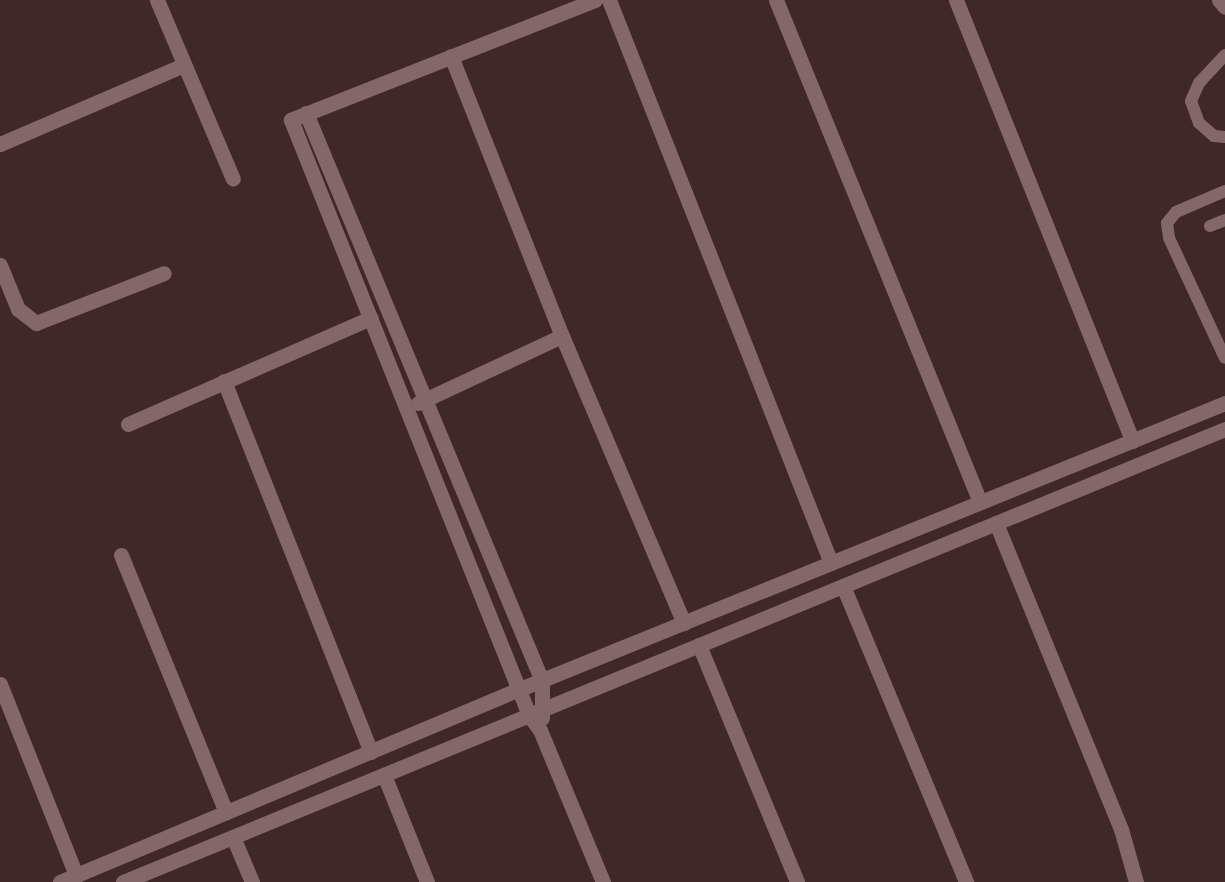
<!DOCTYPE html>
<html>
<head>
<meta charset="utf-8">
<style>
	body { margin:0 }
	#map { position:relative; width:1225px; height:882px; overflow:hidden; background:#402826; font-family:"DejaVu Sans",sans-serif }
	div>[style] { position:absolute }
	.service>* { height:12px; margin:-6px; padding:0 6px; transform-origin:6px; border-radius:6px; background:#846865 }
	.minor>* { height:15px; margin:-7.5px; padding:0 7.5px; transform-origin:7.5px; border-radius:7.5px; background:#846865 }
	span { translate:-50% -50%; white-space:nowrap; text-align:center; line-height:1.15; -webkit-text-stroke:6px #1f1513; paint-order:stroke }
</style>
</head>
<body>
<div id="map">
	<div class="service">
		<div style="left:1225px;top:55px;width:38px;rotate:133deg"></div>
		<div style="left:1199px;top:83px;width:20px;rotate:114deg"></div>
		<div style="left:1191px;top:101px;width:23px;rotate:70deg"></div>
		<div style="left:1199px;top:123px;width:20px;rotate:41deg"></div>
		<div style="left:1214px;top:136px;width:11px;rotate:5deg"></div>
		<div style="left:1225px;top:191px;width:53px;rotate:156.8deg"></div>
		<div style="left:1176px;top:212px;width:14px;rotate:129deg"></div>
		<div style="left:1167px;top:223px;width:15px;rotate:82deg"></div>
		<div style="left:1169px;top:238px;width:132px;rotate:65deg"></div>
		<div style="left:1210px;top:226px;width:16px;rotate:-22deg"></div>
	</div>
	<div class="minor">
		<div style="left:157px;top:0;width:194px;rotate:67deg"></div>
		<div style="left:595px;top:0;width:327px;rotate:158.5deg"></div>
		<div style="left:291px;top:120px;width:641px;rotate:68.2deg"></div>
		<div style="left:529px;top:715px;width:19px;rotate:54deg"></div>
		<div style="left:540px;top:730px;width:165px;rotate:67.5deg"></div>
		<div style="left:609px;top:0;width:605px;rotate:68.48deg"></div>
		<div style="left:776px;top:0;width:542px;rotate:67.88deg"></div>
		<div style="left:956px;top:0;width:475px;rotate:68.2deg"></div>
		<div style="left:1219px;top:0;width:9px;rotate:49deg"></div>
		<div style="left:451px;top:56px;width:301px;rotate:68.4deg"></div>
		<div style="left:562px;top:336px;width:312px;rotate:67deg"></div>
		<div style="left:306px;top:113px;width:615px;rotate:67.44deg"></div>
		<div style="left:542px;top:681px;width:37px;rotate:90deg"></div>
		<div style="left:0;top:144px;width:199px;rotate:-23.3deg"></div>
		<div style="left:0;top:265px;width:48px;rotate:67.8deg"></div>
		<div style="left:18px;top:309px;width:23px;rotate:38deg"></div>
		<div style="left:36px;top:323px;width:137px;rotate:-21.3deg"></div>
		<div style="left:224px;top:381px;width:399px;rotate:68.4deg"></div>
		<div style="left:418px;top:403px;width:159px;rotate:-25deg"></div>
		<div style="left:128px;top:424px;width:265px;rotate:-23.6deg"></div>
		<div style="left:996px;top:523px;width:331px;rotate:67.8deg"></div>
		<div style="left:1121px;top:829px;width:55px;rotate:74.2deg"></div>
		<div style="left:121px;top:555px;width:278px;rotate:67.8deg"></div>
		<div style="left:843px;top:586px;width:321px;rotate:67.4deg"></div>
		<div style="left:699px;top:645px;width:256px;rotate:67.5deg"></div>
		<div style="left:0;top:684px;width:206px;rotate:68.3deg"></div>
		<div style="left:384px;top:775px;width:115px;rotate:68.1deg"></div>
		<div style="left:233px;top:837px;width:49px;rotate:67.1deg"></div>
		<div style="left:60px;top:882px;width:499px;rotate:-22.8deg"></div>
		<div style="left:520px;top:689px;width:761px;rotate:-22.08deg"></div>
		<div style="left:123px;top:882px;width:1191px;rotate:-22.35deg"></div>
	</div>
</div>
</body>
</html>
